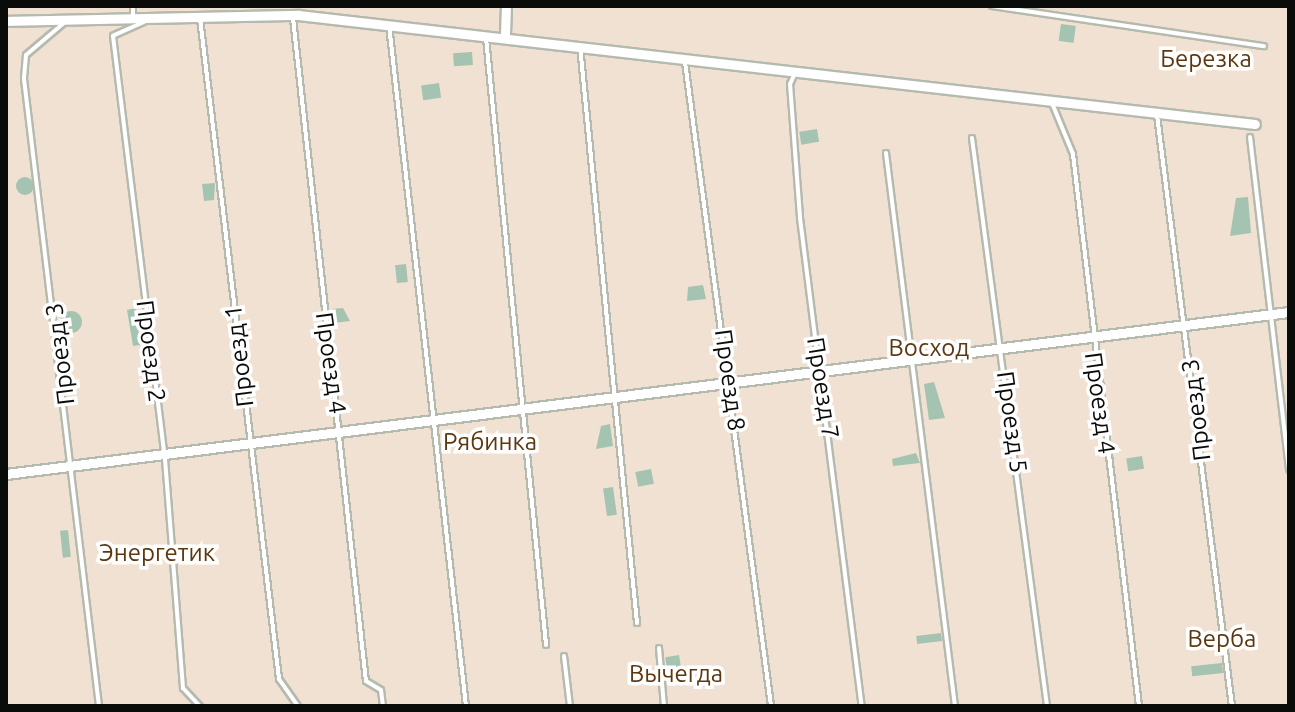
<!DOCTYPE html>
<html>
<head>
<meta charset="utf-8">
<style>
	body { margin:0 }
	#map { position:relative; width:1295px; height:712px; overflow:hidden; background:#f6fcf0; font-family:Ubuntu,sans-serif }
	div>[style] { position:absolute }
	.green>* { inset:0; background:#f1e1d2; transform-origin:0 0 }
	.building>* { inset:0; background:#a4c4b1; transform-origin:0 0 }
	.round { border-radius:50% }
	.roads { filter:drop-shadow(2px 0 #b5baaf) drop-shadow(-2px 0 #b5baaf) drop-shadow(0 2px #b5baaf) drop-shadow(0 -2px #b5baaf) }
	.lane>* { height:4px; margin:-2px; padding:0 2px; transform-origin:2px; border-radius:2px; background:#fff }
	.street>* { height:9px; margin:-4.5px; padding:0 4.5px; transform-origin:4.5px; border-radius:4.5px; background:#fff }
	span { translate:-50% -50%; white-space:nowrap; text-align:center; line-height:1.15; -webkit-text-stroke:7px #fff; paint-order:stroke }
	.park-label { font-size:24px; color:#5c3810 }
	.street-label { font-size:24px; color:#0a0c09 }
	.frame { position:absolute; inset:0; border:8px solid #0a0c09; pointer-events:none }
</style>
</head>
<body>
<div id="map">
	<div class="green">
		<div style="left:6px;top:6px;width:1283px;height:700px"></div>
	</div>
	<div class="building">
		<div style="left:1061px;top:24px;width:15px;height:17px;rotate:8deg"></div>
		<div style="left:472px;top:52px;width:13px;height:19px;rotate:86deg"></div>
		<div style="left:439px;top:83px;width:15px;height:18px;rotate:82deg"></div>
		<div style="left:817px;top:129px;width:13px;height:18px;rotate:81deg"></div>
		<div class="round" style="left:16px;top:177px;width:18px;height:18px"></div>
		<div style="clip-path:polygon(215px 183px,214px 200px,204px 201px,202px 184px)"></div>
		<div style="clip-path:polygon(1248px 197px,1251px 233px,1230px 236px,1236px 198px)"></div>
		<div style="left:406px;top:264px;width:18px;height:11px;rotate:84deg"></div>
		<div style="clip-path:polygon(703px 285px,706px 299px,687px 301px,688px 287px)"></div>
		<div style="clip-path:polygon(136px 308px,140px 345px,133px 346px,127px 310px)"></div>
		<div style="clip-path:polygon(343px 308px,350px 321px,334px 323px,332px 309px)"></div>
		<div class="round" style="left:60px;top:311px;width:22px;height:22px"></div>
		<div style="clip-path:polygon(934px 382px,945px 418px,929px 420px,924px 384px)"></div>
		<div style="clip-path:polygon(610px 424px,613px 446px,596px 449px,601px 426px)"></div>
		<div style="clip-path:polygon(916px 453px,920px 463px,893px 466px,892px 459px)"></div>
		<div style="left:1142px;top:456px;width:13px;height:16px;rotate:81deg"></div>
		<div style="left:651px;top:469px;width:15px;height:16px;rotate:79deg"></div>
		<div style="left:613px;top:487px;width:28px;height:10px;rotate:82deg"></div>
		<div style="left:68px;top:530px;width:27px;height:8px;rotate:84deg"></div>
		<div style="left:941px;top:633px;width:8px;height:25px;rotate:83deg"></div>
		<div style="left:679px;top:655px;width:18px;height:14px;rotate:81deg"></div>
		<div style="left:1222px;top:663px;width:10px;height:31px;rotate:84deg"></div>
	</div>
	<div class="roads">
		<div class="lane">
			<div style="left:992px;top:6px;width:275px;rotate:8.4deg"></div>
			<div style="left:133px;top:17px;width:11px;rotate:-90deg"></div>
			<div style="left:200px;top:18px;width:666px;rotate:83.18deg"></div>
			<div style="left:279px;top:679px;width:33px;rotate:55deg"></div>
			<div style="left:293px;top:18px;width:667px;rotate:83.72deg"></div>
			<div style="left:366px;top:681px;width:17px;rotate:31deg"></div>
			<div style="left:381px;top:690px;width:16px;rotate:83deg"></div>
			<div style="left:146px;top:21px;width:36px;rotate:156deg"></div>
			<div style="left:113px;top:36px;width:426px;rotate:83deg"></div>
			<div style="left:165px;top:459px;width:230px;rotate:85.5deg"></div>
			<div style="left:183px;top:688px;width:25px;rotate:47deg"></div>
			<div style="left:65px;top:22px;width:51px;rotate:139.8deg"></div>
			<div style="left:26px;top:55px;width:24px;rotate:95deg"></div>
			<div style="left:24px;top:79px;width:631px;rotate:83.18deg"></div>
			<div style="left:389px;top:25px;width:685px;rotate:83.55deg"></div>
			<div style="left:486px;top:38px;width:610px;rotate:84.35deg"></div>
			<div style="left:580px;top:46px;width:580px;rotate:84.36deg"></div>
			<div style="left:685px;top:62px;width:650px;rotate:82.39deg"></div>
			<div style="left:795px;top:73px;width:12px;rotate:114deg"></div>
			<div style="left:790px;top:84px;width:134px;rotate:85.7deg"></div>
			<div style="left:800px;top:218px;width:492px;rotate:82.8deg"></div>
			<div style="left:1052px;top:103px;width:55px;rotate:67.6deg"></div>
			<div style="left:1073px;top:154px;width:556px;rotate:83.18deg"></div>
			<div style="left:1157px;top:115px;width:596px;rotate:82.77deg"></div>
			<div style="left:1250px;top:137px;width:335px;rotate:83.3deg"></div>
			<div style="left:972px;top:138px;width:573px;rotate:82.48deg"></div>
			<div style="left:886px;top:153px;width:557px;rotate:82.89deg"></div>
			<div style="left:659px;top:648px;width:58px;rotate:85.1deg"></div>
			<div style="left:564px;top:656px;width:50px;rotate:83.2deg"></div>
		</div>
		<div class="street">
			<div style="left:6px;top:21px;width:292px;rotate:-1.2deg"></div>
			<div style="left:298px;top:15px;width:963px;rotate:6.5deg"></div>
			<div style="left:505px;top:34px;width:28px;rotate:-88deg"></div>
			<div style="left:6px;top:474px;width:1293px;rotate:-7.2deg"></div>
		</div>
	</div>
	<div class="park-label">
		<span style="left:1206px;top:59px">Березка</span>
		<span style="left:929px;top:348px">Восход</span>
		<span style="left:490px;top:442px">Рябинка</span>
		<span style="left:157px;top:553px">Энергетик</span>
		<span style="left:1222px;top:639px">Верба</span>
		<span style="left:676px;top:674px">Вычегда</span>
	</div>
	<div class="street-label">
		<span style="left:151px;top:351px;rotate:83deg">Проезд 2</span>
		<span style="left:60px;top:354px;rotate:-97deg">Проезд 3</span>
		<span style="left:239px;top:356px;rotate:-97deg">Проезд 1</span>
		<span style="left:331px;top:363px;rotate:82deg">Проезд 4</span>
		<span style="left:730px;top:380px;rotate:82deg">Проезд 8</span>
		<span style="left:823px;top:388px;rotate:81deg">Проезд 7</span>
		<span style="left:1100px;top:403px;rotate:82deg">Проезд 4</span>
		<span style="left:1196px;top:410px;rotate:-97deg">Проезд 3</span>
		<span style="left:1012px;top:422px;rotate:82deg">Проезд 5</span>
	</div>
	<div class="frame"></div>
</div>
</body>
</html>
